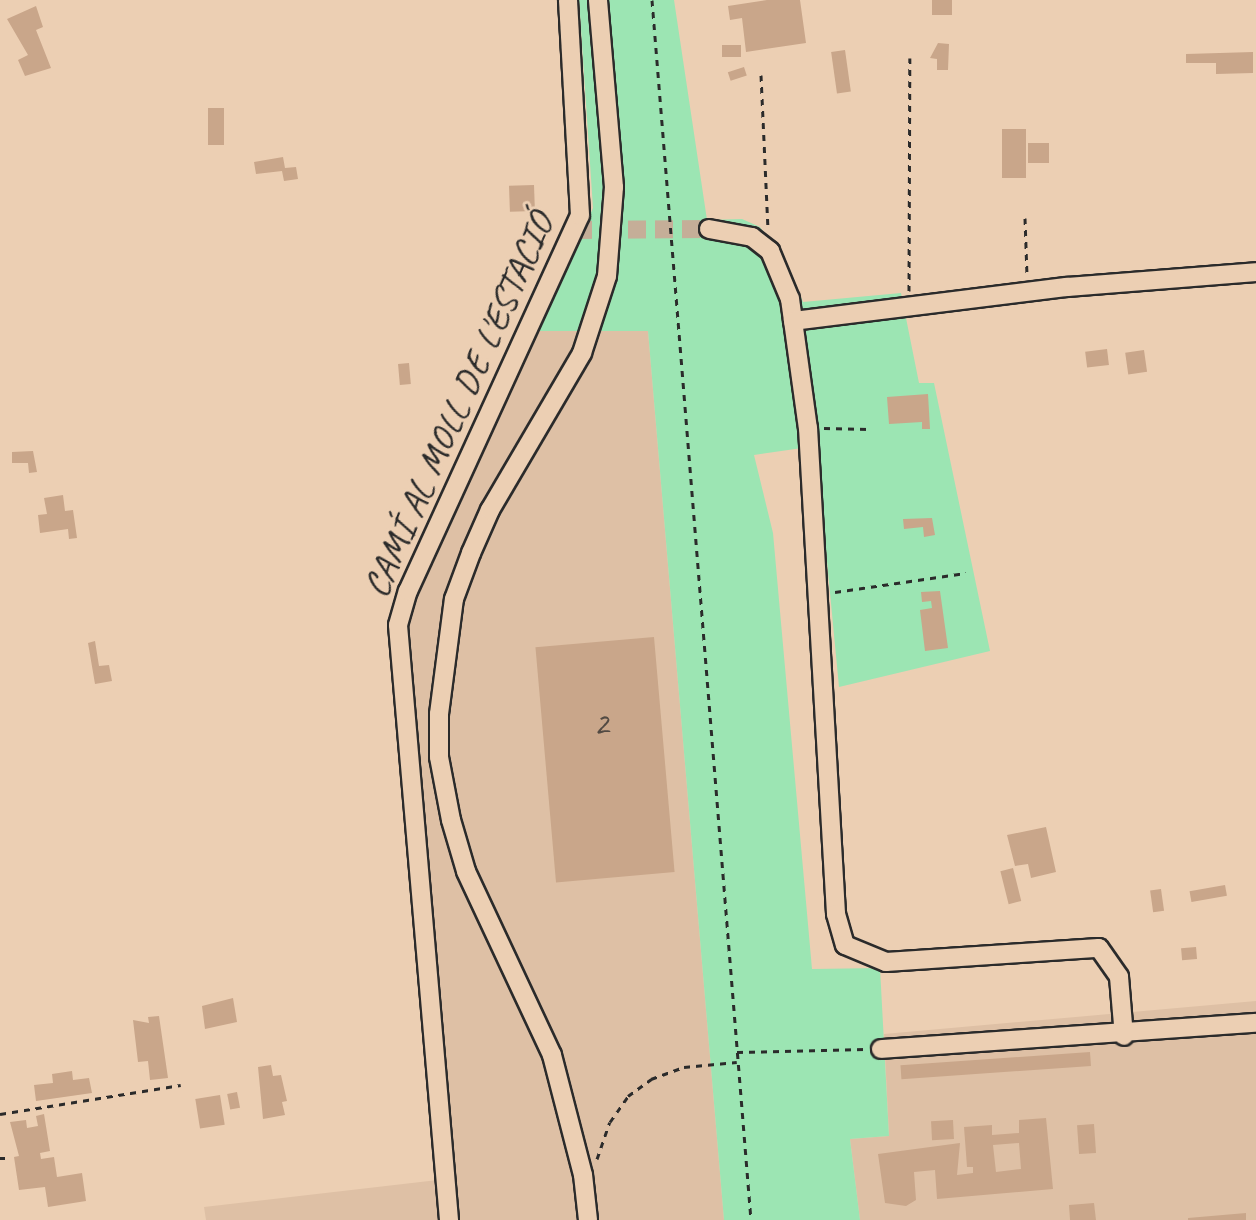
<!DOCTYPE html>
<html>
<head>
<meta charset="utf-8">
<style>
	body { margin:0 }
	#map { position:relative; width:1256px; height:1220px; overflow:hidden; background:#eccfb3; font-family:Caveat,sans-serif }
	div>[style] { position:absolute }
	.built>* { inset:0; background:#dec0a5 }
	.green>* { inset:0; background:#9ce5b3 }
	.building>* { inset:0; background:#c9a68a; transform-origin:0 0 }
	.minor-tunnel>* { height:18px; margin-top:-9px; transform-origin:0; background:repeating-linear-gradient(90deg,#c5ae98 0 18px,transparent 0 27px) }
	.path>* { height:3px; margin-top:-1.5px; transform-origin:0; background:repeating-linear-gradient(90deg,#2b2b2b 0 6px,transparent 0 12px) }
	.roads { filter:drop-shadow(2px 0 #2b2b2b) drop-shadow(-2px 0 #2b2b2b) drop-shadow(0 2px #2b2b2b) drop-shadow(0 -2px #2b2b2b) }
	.minor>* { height:18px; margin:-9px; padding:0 9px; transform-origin:9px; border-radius:9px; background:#eccfb3 }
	span { translate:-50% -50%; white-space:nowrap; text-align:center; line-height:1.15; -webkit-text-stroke:6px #eccfb3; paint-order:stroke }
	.number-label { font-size:34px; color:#524a43 }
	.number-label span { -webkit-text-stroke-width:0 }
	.street-label { font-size:38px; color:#2b2b2b }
</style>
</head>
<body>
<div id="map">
	<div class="built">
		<div style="clip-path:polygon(538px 331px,648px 331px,724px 1220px,206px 1220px,204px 1207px,455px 1178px,406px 623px)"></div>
		<div style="clip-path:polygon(1256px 1001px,1256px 1220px,860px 1220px,850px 1139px,889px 1136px,884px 1034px)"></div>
	</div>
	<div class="green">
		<div style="clip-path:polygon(579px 0,674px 0,707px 220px,742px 219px,760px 227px,786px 261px,803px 302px,901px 293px,919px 383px,934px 383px,990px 651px,839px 687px,816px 446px,754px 455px,773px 533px,812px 969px,880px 968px,889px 1136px,850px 1139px,860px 1220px,724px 1220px,648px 331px,538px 331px,593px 208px)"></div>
	</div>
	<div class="building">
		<div style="clip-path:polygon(767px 0,800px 0,806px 43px,746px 52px,742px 18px,730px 20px,728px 6px)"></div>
		<div style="left:932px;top:0;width:20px;height:15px"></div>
		<div style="clip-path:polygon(36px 6px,43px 27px,36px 30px,51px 68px,25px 76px,18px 60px,28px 55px,7px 19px)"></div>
		<div style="clip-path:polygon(938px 43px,949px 44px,948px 70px,937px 70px,937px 59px,930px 58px)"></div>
		<div style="left:722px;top:45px;width:19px;height:12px"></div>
		<div style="left:845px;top:50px;width:42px;height:14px;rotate:82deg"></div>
		<div style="clip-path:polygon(1253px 52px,1253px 73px,1216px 74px,1216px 63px,1186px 63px,1186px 54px)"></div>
		<div style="left:744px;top:67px;width:9px;height:17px;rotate:72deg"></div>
		<div style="left:208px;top:108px;width:16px;height:37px"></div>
		<div style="left:1002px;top:129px;width:24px;height:49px"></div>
		<div style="left:1028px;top:143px;width:21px;height:20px"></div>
		<div style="clip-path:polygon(283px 157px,285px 168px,296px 167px,298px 179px,284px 181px,282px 171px,256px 174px,254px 162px)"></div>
		<div style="left:534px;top:185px;width:26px;height:25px;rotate:88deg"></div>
		<div style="left:1107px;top:349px;width:16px;height:22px;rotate:83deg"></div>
		<div style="left:1144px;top:350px;width:22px;height:19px;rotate:82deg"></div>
		<div style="left:409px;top:363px;width:21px;height:11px;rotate:85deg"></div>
		<div style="clip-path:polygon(928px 394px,930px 429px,922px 429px,922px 422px,889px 424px,887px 397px)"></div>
		<div style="clip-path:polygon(33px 451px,37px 472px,29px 473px,28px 463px,12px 463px,12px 452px)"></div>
		<div style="clip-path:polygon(63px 495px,65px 511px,73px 510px,77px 538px,69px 539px,68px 529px,40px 533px,38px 515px,47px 514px,44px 498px)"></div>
		<div style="clip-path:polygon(932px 518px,935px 535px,924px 537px,923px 527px,904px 529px,903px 519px)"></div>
		<div style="clip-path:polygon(940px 591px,948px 648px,925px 651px,920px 610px,932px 608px,931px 601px,922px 602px,921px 592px)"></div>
		<div style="left:654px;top:637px;width:236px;height:119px;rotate:85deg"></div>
		<div style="clip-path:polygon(95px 641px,99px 666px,109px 665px,112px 681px,95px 684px,88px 643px)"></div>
		<div style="clip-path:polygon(1046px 827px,1056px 872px,1031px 878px,1028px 864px,1015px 866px,1007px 835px)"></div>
		<div style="left:1013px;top:868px;width:34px;height:13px;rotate:76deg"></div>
		<div style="left:1225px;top:885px;width:11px;height:36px;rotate:80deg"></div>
		<div style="left:1161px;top:889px;width:22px;height:11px;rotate:82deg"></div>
		<div style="left:1196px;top:947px;width:12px;height:15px;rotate:85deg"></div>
		<div style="clip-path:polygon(233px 998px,237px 1022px,205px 1029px,202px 1006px)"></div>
		<div style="clip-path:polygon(159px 1016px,168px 1078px,150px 1080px,148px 1061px,138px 1062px,133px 1020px,149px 1023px,148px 1017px)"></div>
		<div style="left:1090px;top:1052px;width:14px;height:190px;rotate:86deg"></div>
		<div style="clip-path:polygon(271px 1065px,273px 1076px,281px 1075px,287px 1101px,282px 1102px,285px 1115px,263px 1119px,258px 1067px)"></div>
		<div style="clip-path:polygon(72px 1071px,73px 1080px,89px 1078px,92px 1093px,36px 1101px,34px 1085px,53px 1083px,52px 1074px)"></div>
		<div style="left:237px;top:1092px;width:16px;height:10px;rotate:79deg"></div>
		<div style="left:220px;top:1095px;width:30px;height:25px;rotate:81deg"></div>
		<div style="clip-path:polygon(44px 1114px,50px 1151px,40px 1153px,41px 1159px,54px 1157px,57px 1177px,82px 1173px,86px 1201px,48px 1207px,45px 1187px,19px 1190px,14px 1157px,19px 1156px,10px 1122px,26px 1120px,27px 1128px,38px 1126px,36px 1116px)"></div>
		<div style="clip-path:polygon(evenodd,1046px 1118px,1053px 1189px,937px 1199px,935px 1170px,914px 1172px,916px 1200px,906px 1206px,885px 1203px,878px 1154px,960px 1143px,957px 1175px,973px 1173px,973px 1167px,967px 1167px,964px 1127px,992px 1125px,992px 1135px,1019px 1133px,1019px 1120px,1046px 1118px,1019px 1143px,1021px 1169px,996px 1172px,993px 1145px,1019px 1143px)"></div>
		<div style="left:953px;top:1120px;width:19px;height:22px;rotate:87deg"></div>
		<div style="left:1094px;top:1124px;width:29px;height:17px;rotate:86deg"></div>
		<div style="clip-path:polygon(1094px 1203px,1096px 1220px,1070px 1220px,1069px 1205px)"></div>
		<div style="clip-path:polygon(1246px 1213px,1246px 1220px,1188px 1220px,1188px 1218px)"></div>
	</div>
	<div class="minor-tunnel">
		<div style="left:574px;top:230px;width:135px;rotate:-0.4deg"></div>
	</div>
	<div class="path">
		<div style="left:652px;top:0;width:1224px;rotate:85.36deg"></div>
		<div style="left:761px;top:75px;width:152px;rotate:87.4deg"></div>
		<div style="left:1025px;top:218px;width:56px;rotate:88deg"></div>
		<div style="left:909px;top:291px;width:233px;rotate:-89.8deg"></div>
		<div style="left:824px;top:428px;width:45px;rotate:1.3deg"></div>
		<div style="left:835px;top:592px;width:132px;rotate:-8.3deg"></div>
		<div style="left:737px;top:1052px;width:128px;rotate:-1.3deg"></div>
		<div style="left:0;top:1114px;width:183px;rotate:-9.1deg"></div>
		<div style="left:0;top:1158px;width:5px"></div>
		<div style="left:597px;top:1159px;width:39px;rotate:-71deg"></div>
		<div style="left:610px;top:1122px;width:32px;rotate:-55deg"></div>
		<div style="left:628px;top:1096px;width:29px;rotate:-36deg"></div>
		<div style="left:651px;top:1079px;width:35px;rotate:-20deg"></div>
		<div style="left:684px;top:1067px;width:53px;rotate:-5.4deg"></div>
	</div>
	<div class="roads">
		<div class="minor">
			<div style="left:709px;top:229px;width:44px;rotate:10.5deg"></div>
			<div style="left:752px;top:237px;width:23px;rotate:38deg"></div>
			<div style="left:770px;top:251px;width:52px;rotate:67.4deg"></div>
			<div style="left:790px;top:299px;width:130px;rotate:82.1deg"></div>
			<div style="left:808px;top:428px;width:487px;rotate:86.7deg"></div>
			<div style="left:836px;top:914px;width:32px;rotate:74deg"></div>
			<div style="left:845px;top:945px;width:44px;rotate:22.5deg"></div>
			<div style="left:886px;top:962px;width:213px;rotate:-3.8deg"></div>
			<div style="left:1099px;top:948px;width:35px;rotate:55deg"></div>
			<div style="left:1119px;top:977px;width:59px;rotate:85.2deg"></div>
			<div style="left:793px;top:321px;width:276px;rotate:-7.1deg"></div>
			<div style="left:1067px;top:287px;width:190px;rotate:-4.5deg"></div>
			<div style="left:881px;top:1049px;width:376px;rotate:-4deg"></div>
			<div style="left:449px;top:1220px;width:597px;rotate:-94.9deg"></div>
			<div style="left:398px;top:625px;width:35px;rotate:-74deg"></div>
			<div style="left:408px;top:591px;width:413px;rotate:-65.4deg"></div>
			<div style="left:580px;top:215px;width:215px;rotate:-93.2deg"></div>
			<div style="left:588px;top:1220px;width:45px;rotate:-96.3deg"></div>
			<div style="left:583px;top:1175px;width:124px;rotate:-104.5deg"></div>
			<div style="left:552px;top:1055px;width:203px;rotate:-115.1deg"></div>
			<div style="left:466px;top:871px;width:53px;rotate:-106.4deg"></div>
			<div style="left:451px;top:820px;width:64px;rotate:-100.8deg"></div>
			<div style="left:439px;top:757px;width:43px;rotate:-90deg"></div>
			<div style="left:439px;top:714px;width:116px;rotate:-82.6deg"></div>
			<div style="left:454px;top:599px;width:49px;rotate:-69.7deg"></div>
			<div style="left:471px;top:553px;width:47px;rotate:-66.2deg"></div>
			<div style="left:490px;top:510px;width:182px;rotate:-59.6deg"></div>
			<div style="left:582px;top:353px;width:81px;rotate:-72deg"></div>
			<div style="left:607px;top:276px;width:89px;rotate:-85.5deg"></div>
			<div style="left:614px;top:187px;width:188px;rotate:-94.9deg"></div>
		</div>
	</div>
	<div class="number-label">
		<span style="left:601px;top:723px">2</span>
	</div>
	<div class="street-label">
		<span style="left:458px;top:405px;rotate:-66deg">CAMÍ AL MOLL DE L'ESTACIÓ</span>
	</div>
</div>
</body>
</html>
